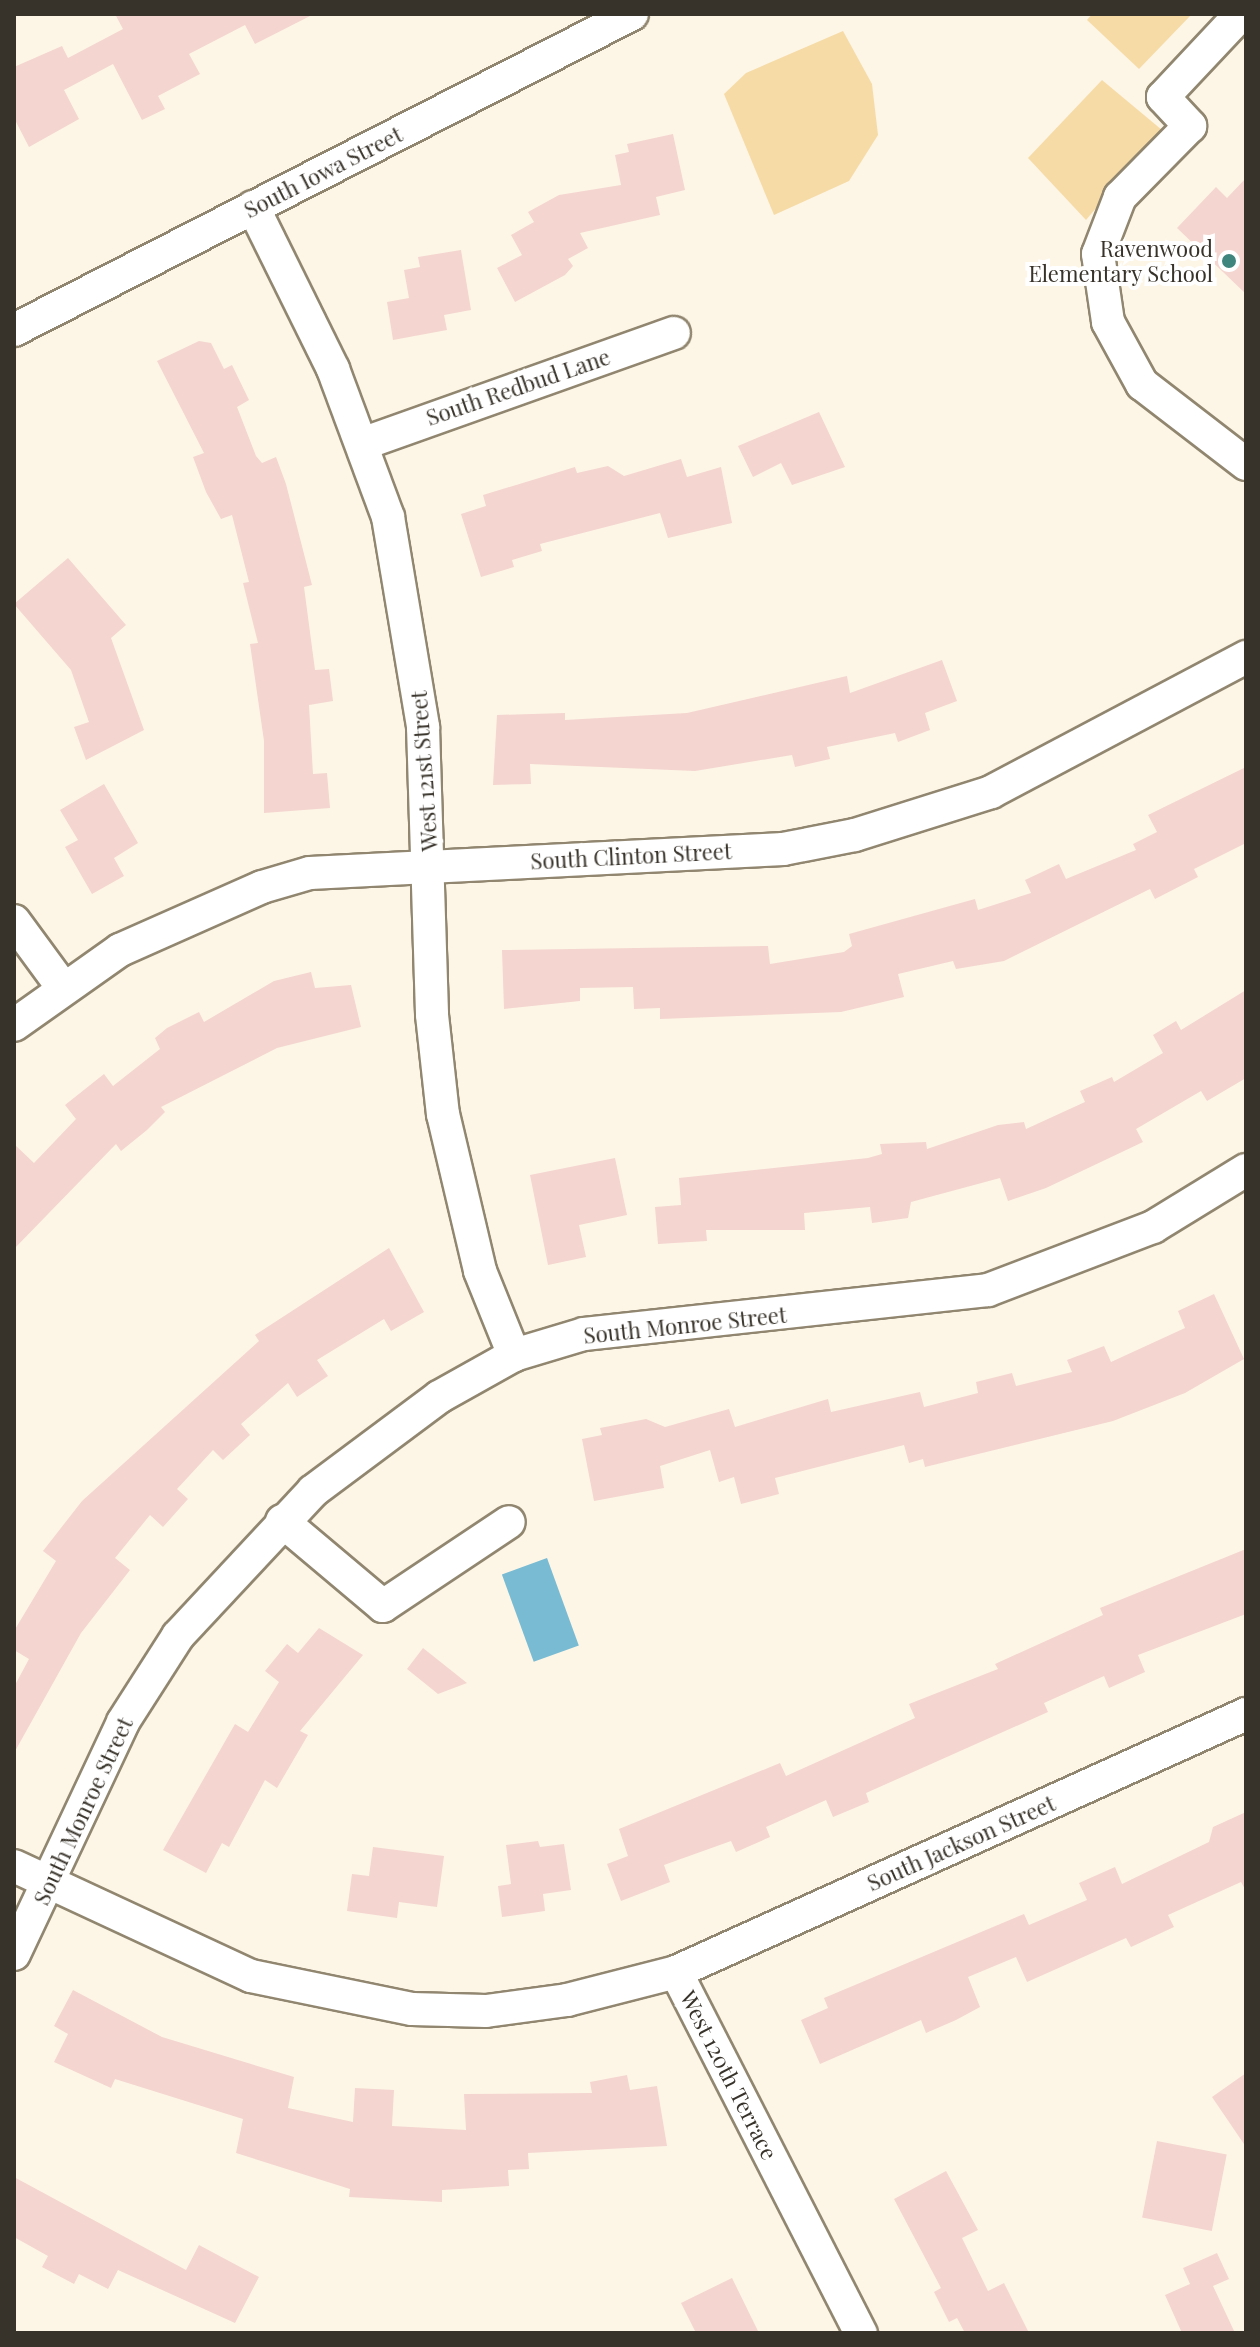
<!DOCTYPE html>
<html>
<head>
<meta charset="utf-8">
<style>
	body { margin:0 }
	#map { position:relative; width:1260px; height:2347px; overflow:hidden; background:#fdf6e7; font-family:"Playfair Display",serif }
	div>[style] { position:absolute }
	.green>* { inset:0; background:#f6dba6 }
	.water>* { inset:0; background:#78bbd3; transform-origin:0 0 }
	.building>* { inset:0; background:#f4d5cf; transform-origin:0 0 }
	.roads { filter:drop-shadow(2px 0 #91866f) drop-shadow(-2px 0 #91866f) drop-shadow(0 2px #91866f) drop-shadow(0 -2px #91866f) }
	.minor>* { height:32px; margin:-16px; padding:0 16px; transform-origin:16px; border-radius:16px; background:#fff }
	.dots>* { width:22px; height:22px; translate:-50% -50%; box-sizing:border-box; border:4px solid #fff; border-radius:50% }
	span { translate:-50% -50%; white-space:nowrap; text-align:center; line-height:1.15; -webkit-text-stroke:8px #fff; paint-order:stroke }
	.street-label { font-size:22px; color:#38332a }
	.poi-label { font-size:22px; color:#38332a }
	.right { translate:-100% -50%; text-align:right }
	.frame { position:absolute; inset:0; border:16px solid #38332a; pointer-events:none }
</style>
</head>
<body>
<div id="map">
	<div class="green">
		<div style="clip-path:polygon(1092px 14px,1192px 14px,1139px 69px,1087px 20px)"></div>
		<div style="clip-path:polygon(843px 31px,872px 84px,878px 135px,849px 181px,774px 215px,724px 94px,746px 73px)"></div>
		<div style="clip-path:polygon(1102px 80px,1162px 130px,1086px 220px,1028px 158px)"></div>
	</div>
	<div class="water">
		<div style="left:547px;top:1558px;width:93px;height:48px;rotate:70deg"></div>
	</div>
	<div class="building">
		<div style="clip-path:polygon(115px 14px,314px 14px,255px 44px,245px 25px,189px 54px,200px 74px,158px 96px,165px 109px,142px 120px,113px 64px,64px 90px,79px 119px,29px 147px,14px 118px,14px 67px,62px 46px,68px 58px,123px 29px)"></div>
		<div style="clip-path:polygon(673px 134px,685px 190px,656px 197px,660px 215px,580px 233px,588px 248px,568px 259px,573px 266px,565px 275px,515px 302px,497px 268px,522px 255px,511px 235px,534px 222px,528px 212px,559px 195px,621px 185px,615px 155px,629px 152px,627px 144px)"></div>
		<div style="clip-path:polygon(1246px 178px,1246px 294px,1177px 228px,1216px 187px,1227px 198px)"></div>
		<div style="clip-path:polygon(461px 250px,471px 310px,444px 315px,447px 330px,393px 340px,387px 302px,409px 298px,404px 270px,420px 267px,418px 257px)"></div>
		<div style="clip-path:polygon(199px 341px,211px 343px,224px 369px,232px 365px,249px 400px,237px 407px,256px 456px,262px 463px,276px 457px,286px 484px,312px 585px,304px 587px,315px 670px,329px 669px,333px 701px,309px 705px,313px 774px,327px 773px,330px 808px,264px 813px,264px 741px,250px 644px,258px 643px,243px 583px,249px 582px,232px 515px,221px 519px,206px 492px,193px 457px,204px 453px,157px 361px)"></div>
		<div style="clip-path:polygon(819px 412px,845px 467px,792px 485px,781px 463px,753px 477px,738px 446px)"></div>
		<div style="clip-path:polygon(681px 459px,687px 477px,721px 467px,732px 523px,668px 538px,660px 513px,540px 544px,542px 551px,512px 560px,514px 567px,481px 577px,461px 514px,486px 506px,483px 495px,575px 467px,577px 473px,608px 466px,624px 476px)"></div>
		<div style="clip-path:polygon(68px 558px,126px 625px,111px 638px,144px 730px,86px 760px,74px 727px,89px 722px,71px 670px,14px 604px)"></div>
		<div style="clip-path:polygon(942px 660px,957px 701px,925px 713px,930px 730px,898px 742px,895px 733px,827px 747px,830px 759px,795px 767px,792px 755px,695px 771px,530px 764px,531px 784px,493px 785px,497px 715px,565px 713px,565px 720px,687px 713px,847px 676px,850px 693px)"></div>
		<div style="clip-path:polygon(1246px 767px,1246px 843px,1194px 869px,1198px 877px,1155px 899px,1150px 889px,1004px 961px,956px 969px,953px 961px,898px 974px,904px 997px,841px 1012px,660px 1019px,660px 1008px,634px 1009px,633px 987px,580px 988px,580px 1001px,504px 1009px,502px 950px,768px 946px,770px 964px,844px 952px,852px 946px,849px 934px,975px 899px,978px 910px,1031px 893px,1025px 880px,1059px 864px,1066px 879px,1136px 850px,1133px 844px,1157px 832px,1148px 815px)"></div>
		<div style="clip-path:polygon(104px 784px,138px 843px,114px 858px,124px 876px,92px 894px,65px 847px,78px 840px,60px 810px)"></div>
		<div style="clip-path:polygon(311px 972px,315px 988px,351px 985px,361px 1027px,277px 1048px,161px 1107px,165px 1112px,147px 1130px,121px 1151px,116px 1144px,14px 1249px,14px 1144px,34px 1163px,76px 1119px,65px 1105px,104px 1074px,113px 1086px,160px 1049px,155px 1038px,167px 1028px,199px 1012px,204px 1022px,274px 981px)"></div>
		<div style="clip-path:polygon(1246px 990px,1246px 1078px,1207px 1101px,1201px 1091px,1136px 1129px,1143px 1142px,1046px 1188px,1008px 1201px,1000px 1178px,911px 1202px,908px 1218px,872px 1223px,870px 1207px,804px 1213px,805px 1230px,706px 1230px,707px 1241px,658px 1244px,655px 1207px,681px 1205px,679px 1178px,868px 1158px,882px 1154px,880px 1144px,926px 1142px,927px 1149px,998px 1125px,1024px 1122px,1026px 1129px,1085px 1102px,1080px 1091px,1112px 1077px,1114px 1082px,1163px 1053px,1153px 1035px,1176px 1021px,1181px 1030px)"></div>
		<div style="clip-path:polygon(615px 1158px,627px 1215px,579px 1225px,586px 1257px,548px 1265px,530px 1175px)"></div>
		<div style="clip-path:polygon(389px 1248px,424px 1312px,391px 1331px,384px 1319px,317px 1360px,328px 1376px,297px 1397px,288px 1383px,241px 1424px,250px 1435px,223px 1460px,213px 1450px,177px 1489px,188px 1499px,163px 1527px,150px 1515px,115px 1558px,130px 1570px,81px 1633px,14px 1753px,14px 1687px,29px 1659px,14px 1650px,14px 1631px,56px 1561px,43px 1551px,82px 1501px,259px 1341px,255px 1335px)"></div>
		<div style="clip-path:polygon(1214px 1294px,1244px 1359px,1185px 1393px,1113px 1421px,925px 1467px,923px 1459px,909px 1463px,904px 1445px,775px 1478px,779px 1494px,741px 1504px,734px 1477px,719px 1482px,710px 1450px,660px 1466px,664px 1488px,594px 1501px,582px 1439px,602px 1435px,600px 1428px,646px 1419px,665px 1427px,729px 1409px,735px 1427px,828px 1399px,831px 1412px,920px 1392px,924px 1407px,978px 1393px,976px 1382px,1012px 1373px,1016px 1386px,1072px 1372px,1067px 1360px,1104px 1346px,1111px 1362px,1185px 1328px,1178px 1311px)"></div>
		<div style="clip-path:polygon(1246px 1549px,1246px 1614px,1138px 1655px,1145px 1672px,1109px 1688px,1104px 1676px,1044px 1703px,1048px 1712px,866px 1793px,869px 1802px,833px 1817px,826px 1800px,766px 1827px,770px 1837px,736px 1852px,731px 1841px,664px 1865px,670px 1882px,621px 1901px,607px 1864px,628px 1856px,619px 1829px,780px 1763px,786px 1776px,915px 1718px,909px 1704px,998px 1669px,995px 1664px,1103px 1615px,1100px 1608px)"></div>
		<div style="clip-path:polygon(319px 1628px,363px 1655px,300px 1731px,308px 1735px,277px 1788px,265px 1780px,229px 1847px,222px 1843px,206px 1873px,163px 1850px,235px 1724px,248px 1732px,279px 1682px,265px 1671px,287px 1644px,298px 1653px)"></div>
		<div style="clip-path:polygon(423px 1648px,467px 1683px,438px 1694px,407px 1669px)"></div>
		<div style="clip-path:polygon(1246px 1812px,1246px 1891px,1241px 1882px,1168px 1915px,1174px 1927px,1131px 1947px,1126px 1938px,1027px 1982px,1016px 1957px,968px 1977px,980px 2007px,956px 2020px,926px 2033px,921px 2020px,820px 2064px,801px 2020px,828px 2008px,824px 1998px,1024px 1914px,1029px 1925px,1087px 1900px,1079px 1883px,1115px 1867px,1122px 1884px,1209px 1842px,1213px 1827px)"></div>
		<div style="clip-path:polygon(538px 1841px,540px 1847px,564px 1844px,571px 1890px,543px 1894px,545px 1911px,502px 1917px,498px 1886px,511px 1884px,506px 1845px)"></div>
		<div style="clip-path:polygon(373px 1847px,444px 1856px,437px 1907px,399px 1902px,397px 1918px,347px 1911px,352px 1874px,369px 1876px)"></div>
		<div style="clip-path:polygon(73px 1990px,162px 2037px,294px 2077px,288px 2108px,353px 2122px,355px 2088px,394px 2090px,392px 2126px,466px 2130px,464px 2094px,592px 2093px,590px 2082px,627px 2075px,630px 2090px,657px 2086px,667px 2146px,528px 2153px,529px 2169px,508px 2170px,509px 2186px,442px 2190px,442px 2202px,349px 2197px,350px 2189px,236px 2153px,243px 2119px,115px 2079px,111px 2088px,54px 2062px,68px 2034px,54px 2026px)"></div>
		<div style="clip-path:polygon(1246px 2073px,1246px 2147px,1212px 2097px)"></div>
		<div style="left:1157px;top:2141px;width:71px;height:78px;rotate:11deg"></div>
		<div style="clip-path:polygon(946px 2171px,978px 2230px,962px 2238px,988px 2291px,1004px 2283px,1029px 2333px,965px 2333px,957px 2318px,949px 2322px,934px 2292px,941px 2288px,894px 2199px)"></div>
		<div style="clip-path:polygon(14px 2177px,186px 2270px,199px 2245px,259px 2277px,235px 2323px,118px 2270px,108px 2289px,79px 2274px,74px 2284px,42px 2267px,48px 2256px,14px 2237px)"></div>
		<div style="clip-path:polygon(1217px 2253px,1229px 2279px,1213px 2286px,1235px 2333px,1182px 2333px,1165px 2295px,1190px 2284px,1183px 2268px)"></div>
		<div style="clip-path:polygon(732px 2278px,759px 2333px,696px 2333px,681px 2303px)"></div>
	</div>
	<div class="roads">
		<div class="minor">
			<div style="left:1241px;top:14px;width:114px;rotate:133.2deg"></div>
			<div style="left:1163px;top:97px;width:40px;rotate:47deg"></div>
			<div style="left:1190px;top:126px;width:100px;rotate:134.6deg"></div>
			<div style="left:1120px;top:197px;width:61px;rotate:111.1deg"></div>
			<div style="left:1098px;top:254px;width:69px;rotate:81.6deg"></div>
			<div style="left:1108px;top:322px;width:71px;rotate:61.3deg"></div>
			<div style="left:1142px;top:384px;width:131px;rotate:37.6deg"></div>
			<div style="left:253px;top:207px;width:181px;rotate:63.7deg"></div>
			<div style="left:333px;top:369px;width:158px;rotate:69.6deg"></div>
			<div style="left:388px;top:517px;width:213px;rotate:80.5deg"></div>
			<div style="left:423px;top:727px;width:288px;rotate:88.2deg"></div>
			<div style="left:432px;top:1015px;width:100px;rotate:83.7deg"></div>
			<div style="left:443px;top:1114px;width:161px;rotate:76.7deg"></div>
			<div style="left:480px;top:1271px;width:91px;rotate:68deg"></div>
			<div style="left:14px;top:330px;width:694px;rotate:-27.08deg"></div>
			<div style="left:362px;top:444px;width:331px;rotate:-19.6deg"></div>
			<div style="left:14px;top:921px;width:79px;rotate:53.7deg"></div>
			<div style="left:14px;top:1025px;width:130px;rotate:-35.3deg"></div>
			<div style="left:120px;top:950px;width:155px;rotate:-23.9deg"></div>
			<div style="left:262px;top:887px;width:50px;rotate:-16.3deg"></div>
			<div style="left:310px;top:873px;width:474px;rotate:-2.9deg"></div>
			<div style="left:783px;top:849px;width:73px;rotate:-11deg"></div>
			<div style="left:855px;top:835px;width:143px;rotate:-17.5deg"></div>
			<div style="left:991px;top:792px;width:289px;rotate:-27.9deg"></div>
			<div style="left:282px;top:1521px;width:132px;rotate:40.1deg"></div>
			<div style="left:383px;top:1606px;width:151px;rotate:-33.7deg"></div>
			<div style="left:14px;top:1866px;width:261px;rotate:24.9deg"></div>
			<div style="left:251px;top:1976px;width:164px;rotate:11.6deg"></div>
			<div style="left:412px;top:2009px;width:74px;rotate:1.5deg"></div>
			<div style="left:486px;top:2011px;width:82px;rotate:-7.7deg"></div>
			<div style="left:567px;top:2000px;width:113px;rotate:-14.4deg"></div>
			<div style="left:676px;top:1972px;width:626px;rotate:-24.35deg"></div>
			<div style="left:14px;top:1954px;width:256px;rotate:-64.8deg"></div>
			<div style="left:123px;top:1722px;width:102px;rotate:-57.4deg"></div>
			<div style="left:178px;top:1636px;width:198px;rotate:-47deg"></div>
			<div style="left:313px;top:1491px;width:157px;rotate:-36.7deg"></div>
			<div style="left:439px;top:1397px;width:86px;rotate:-29.2deg"></div>
			<div style="left:514px;top:1355px;width:73px;rotate:-16.7deg"></div>
			<div style="left:584px;top:1334px;width:406px;rotate:-6.2deg"></div>
			<div style="left:988px;top:1290px;width:177px;rotate:-20.9deg"></div>
			<div style="left:1153px;top:1227px;width:109px;rotate:-31.5deg"></div>
			<div style="left:676px;top:1972px;width:406px;rotate:62.9deg"></div>
		</div>
	</div>
	<div class="dots">
		<div style="left:1229px;top:261px;background:#3f857d"></div>
	</div>
	<div class="street-label">
		<span style="left:323px;top:172px;rotate:-27deg">South Iowa Street</span>
		<span style="left:518px;top:387px;rotate:-19deg">South Redbud Lane</span>
		<span style="left:424px;top:771px;rotate:-94deg">West 121st Street</span>
		<span style="left:631px;top:856px;rotate:-3deg">South Clinton Street</span>
		<span style="left:685px;top:1325px;rotate:-6deg">South Monroe Street</span>
		<span style="left:83px;top:1811px;rotate:-65deg">South Monroe Street</span>
		<span style="left:961px;top:1843px;rotate:-24deg">South Jackson Street</span>
		<span style="left:729px;top:2075px;rotate:63deg">West 120th Terrace</span>
	</div>
	<div class="poi-label">
		<span class="right" style="left:1213px;top:261px">Ravenwood<br>Elementary School</span>
	</div>
	<div class="frame"></div>
</div>
</body>
</html>
